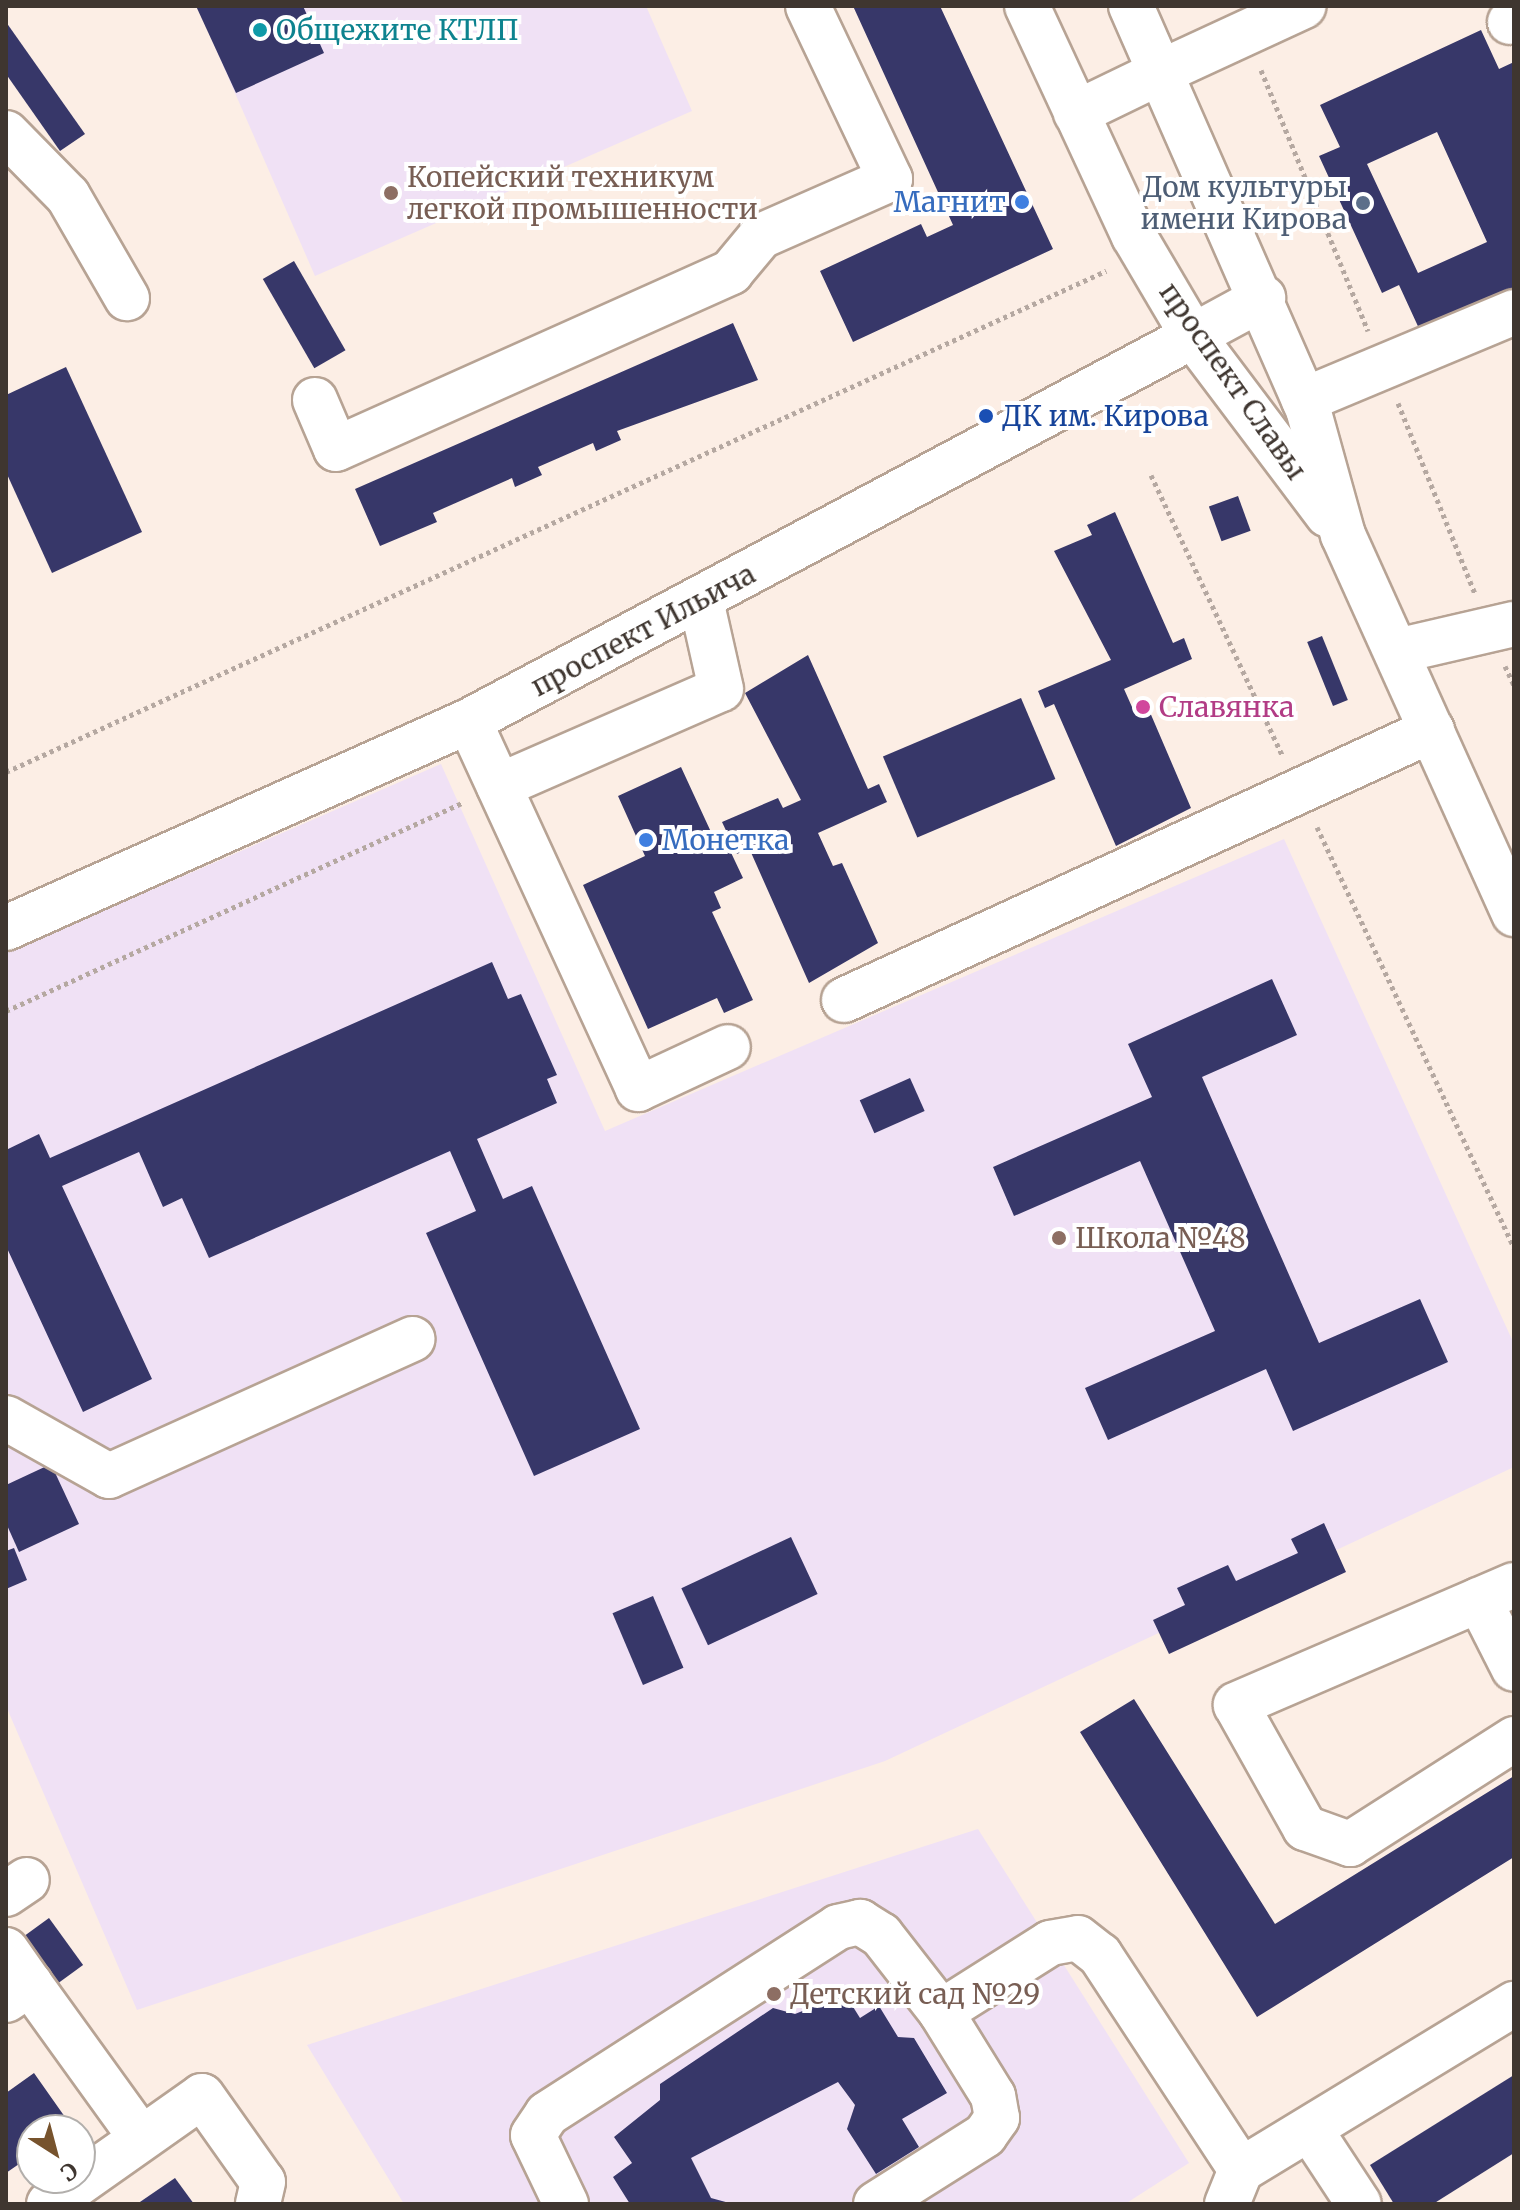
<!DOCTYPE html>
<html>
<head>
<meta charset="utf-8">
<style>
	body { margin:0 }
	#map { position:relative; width:1520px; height:2210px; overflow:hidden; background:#fceee5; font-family:Merriweather,serif }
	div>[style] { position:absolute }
	.education>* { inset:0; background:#f0e1f5 }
	.building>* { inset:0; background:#373769; transform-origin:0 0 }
	.path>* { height:5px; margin-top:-2.5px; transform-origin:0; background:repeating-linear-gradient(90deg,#b5a8a1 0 4px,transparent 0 8px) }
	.roads { filter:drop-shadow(2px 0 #b7a394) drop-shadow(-2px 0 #b7a394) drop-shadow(0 2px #b7a394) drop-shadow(0 -2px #b7a394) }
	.minor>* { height:44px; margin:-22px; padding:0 22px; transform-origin:22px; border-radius:22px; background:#fff }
	.major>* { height:44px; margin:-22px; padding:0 22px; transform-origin:22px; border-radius:22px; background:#fff }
	.dots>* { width:22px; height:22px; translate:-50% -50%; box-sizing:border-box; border:4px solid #fff; border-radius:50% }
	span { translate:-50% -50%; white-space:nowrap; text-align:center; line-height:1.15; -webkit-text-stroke:8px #fff; paint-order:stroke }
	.culture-label { font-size:28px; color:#0d838f }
	.left { translate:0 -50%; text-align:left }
	.education-label { font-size:28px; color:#785e54 }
	.service-label { font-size:28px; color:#4e5e75 }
	.right { translate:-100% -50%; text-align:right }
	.shop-label { font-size:28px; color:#366cbe }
	.street-label { font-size:28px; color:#3f3630 }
	.transit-label { font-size:28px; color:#164399 }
	.hotel-label { font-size:28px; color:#b23c85 }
	.frame { position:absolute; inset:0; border:8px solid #3f3630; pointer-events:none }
	.north { position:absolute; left:16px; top:2114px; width:80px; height:80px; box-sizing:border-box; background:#fff; border:2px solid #b2afac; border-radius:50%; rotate:144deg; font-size:22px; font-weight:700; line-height:32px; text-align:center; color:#3f3630 }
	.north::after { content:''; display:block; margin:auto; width:28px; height:36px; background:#77532d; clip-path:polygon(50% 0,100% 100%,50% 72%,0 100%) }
</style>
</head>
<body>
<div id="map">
	<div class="education">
		<div style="clip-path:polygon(197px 6px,646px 6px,692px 111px,315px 276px)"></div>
		<div style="clip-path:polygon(441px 764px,605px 1131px,1284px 839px,1514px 1344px,1514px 1467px,885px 1761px,137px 2010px,6px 1706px,6px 953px)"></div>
		<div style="clip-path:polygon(978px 1829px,1189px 2163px,1125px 2204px,404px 2204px,307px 2045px)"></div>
	</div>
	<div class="building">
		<div style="clip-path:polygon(196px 6px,303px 6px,324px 53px,236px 93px)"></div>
		<div style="clip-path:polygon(853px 6px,940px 6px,1053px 249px,853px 342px,820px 271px,921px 224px,927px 237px,953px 225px)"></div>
		<div style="clip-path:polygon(6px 22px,85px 134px,60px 151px,6px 74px)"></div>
		<div style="clip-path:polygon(evenodd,1481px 30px,1499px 69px,1514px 62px,1514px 292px,1422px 335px,1399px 285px,1382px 293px,1319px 156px,1340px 147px,1320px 105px,1481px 30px,1437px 132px,1487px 242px,1418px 273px,1367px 164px,1437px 132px)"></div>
		<div style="left:294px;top:261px;width:103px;height:36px;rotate:60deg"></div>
		<div style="clip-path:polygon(733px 323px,758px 380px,617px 431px,621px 440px,596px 451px,593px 443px,538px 467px,542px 475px,515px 487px,512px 478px,433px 513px,437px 522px,380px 546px,355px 489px)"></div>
		<div style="clip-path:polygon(66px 367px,142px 532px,52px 573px,6px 472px,6px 395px)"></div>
		<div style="left:1238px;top:496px;width:37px;height:31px;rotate:70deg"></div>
		<div style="clip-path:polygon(1115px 512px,1173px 643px,1184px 638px,1192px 659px,1124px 689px,1136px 716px,1149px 710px,1191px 808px,1116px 846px,1054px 704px,1045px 708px,1038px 691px,1111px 660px,1054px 551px,1092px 535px,1087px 525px)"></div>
		<div style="left:1322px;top:636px;width:69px;height:16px;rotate:68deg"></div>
		<div style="clip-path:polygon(808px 655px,868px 789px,879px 784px,887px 802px,818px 833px,833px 866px,842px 863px,878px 943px,809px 983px,749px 848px,737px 854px,722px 822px,778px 798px,783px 808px,801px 800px,745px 693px)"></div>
		<div style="left:1021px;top:698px;width:88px;height:150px;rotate:67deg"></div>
		<div style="clip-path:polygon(681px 767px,717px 845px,726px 842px,743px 878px,714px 892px,721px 908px,712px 912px,753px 1000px,724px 1013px,717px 998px,648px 1029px,583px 885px,645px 856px,618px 796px)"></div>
		<div style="clip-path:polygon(492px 962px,508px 999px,521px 994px,557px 1075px,547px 1079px,557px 1103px,477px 1139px,503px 1199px,532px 1186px,640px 1429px,534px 1476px,426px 1233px,476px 1211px,450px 1151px,209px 1258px,182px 1198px,163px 1207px,139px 1152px,62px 1186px,152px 1379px,83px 1412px,6px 1246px,6px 1150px,39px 1134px,50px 1158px)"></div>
		<div style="clip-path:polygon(1272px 979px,1297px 1035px,1202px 1077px,1319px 1343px,1420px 1299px,1448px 1362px,1293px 1431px,1266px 1369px,1108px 1440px,1085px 1388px,1215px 1331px,1140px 1161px,1014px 1216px,993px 1167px,1152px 1097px,1128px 1044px)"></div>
		<div style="left:910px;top:1078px;width:36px;height:55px;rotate:66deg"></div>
		<div style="clip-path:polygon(51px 1464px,79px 1524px,19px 1552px,6px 1523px,6px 1485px)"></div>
		<div style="clip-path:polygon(1324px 1523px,1346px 1572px,1169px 1654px,1153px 1620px,1185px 1605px,1177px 1588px,1228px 1565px,1236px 1581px,1298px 1553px,1291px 1539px)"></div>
		<div style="left:791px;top:1537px;width:63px;height:121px;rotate:65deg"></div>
		<div style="clip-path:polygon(14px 1548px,27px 1580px,6px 1589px,6px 1551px)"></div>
		<div style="left:653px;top:1596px;width:78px;height:44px;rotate:67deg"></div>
		<div style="clip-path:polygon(1134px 1699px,1275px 1924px,1514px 1776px,1514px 1857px,1257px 2017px,1080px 1732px)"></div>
		<div style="left:49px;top:1918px;width:58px;height:31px;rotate:54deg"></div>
		<div style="clip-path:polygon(845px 1994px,860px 2018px,879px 2006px,898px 2037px,914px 2038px,947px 2093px,902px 2119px,919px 2147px,876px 2174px,847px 2129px,855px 2105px,838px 2082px,691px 2158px,711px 2198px,733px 2204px,630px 2204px,613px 2177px,632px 2163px,614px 2137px,660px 2100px,660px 2084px,773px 2008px,795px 2014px)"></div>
		<div style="clip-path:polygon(34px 2073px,72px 2127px,32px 2130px,32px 2155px,6px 2173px,6px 2093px)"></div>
		<div style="clip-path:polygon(1514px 2075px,1514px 2153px,1433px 2204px,1394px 2204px,1370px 2165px)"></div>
		<div style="clip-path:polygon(175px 2178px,194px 2204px,137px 2204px)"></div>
	</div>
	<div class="path">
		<div style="left:1261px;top:70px;width:282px;rotate:67.7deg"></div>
		<div style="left:1398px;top:403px;width:206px;rotate:68deg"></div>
		<div style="left:1151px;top:475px;width:311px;rotate:64.9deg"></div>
		<div style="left:1505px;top:666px;width:21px;rotate:65deg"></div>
		<div style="left:6px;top:772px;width:1209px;rotate:-24.49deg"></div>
		<div style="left:1317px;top:827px;width:465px;rotate:64.9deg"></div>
		<div style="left:6px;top:1011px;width:503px;rotate:-24.53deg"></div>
	</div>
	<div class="roads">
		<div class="minor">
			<div style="left:1510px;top:22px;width:4px;rotate:-14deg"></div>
			<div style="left:1161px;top:72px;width:157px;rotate:-24.8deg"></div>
			<div style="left:6px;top:133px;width:88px;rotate:45.5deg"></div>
			<div style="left:68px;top:196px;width:118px;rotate:60deg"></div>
			<div style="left:315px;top:400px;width:53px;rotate:66.8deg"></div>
			<div style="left:336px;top:449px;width:433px;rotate:-24.1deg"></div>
			<div style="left:731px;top:272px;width:47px;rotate:-50.2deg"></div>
			<div style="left:761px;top:236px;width:141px;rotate:-23.8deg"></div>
			<div style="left:890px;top:179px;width:191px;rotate:-115.4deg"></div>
			<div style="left:1304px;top:400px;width:228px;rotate:-22.7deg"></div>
			<div style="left:1397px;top:651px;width:120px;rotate:-13deg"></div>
			<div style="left:469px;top:721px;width:405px;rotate:65.3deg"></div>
			<div style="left:638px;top:1089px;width:99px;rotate:-25deg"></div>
			<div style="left:499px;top:786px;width:242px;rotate:-23.6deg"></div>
			<div style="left:721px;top:689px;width:91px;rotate:-102.7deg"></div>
			<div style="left:6px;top:928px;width:507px;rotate:-24.09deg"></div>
			<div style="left:469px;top:721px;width:820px;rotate:-28deg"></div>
			<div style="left:844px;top:1000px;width:647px;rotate:-24.66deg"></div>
			<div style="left:6px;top:1418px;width:118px;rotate:29.4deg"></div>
			<div style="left:109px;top:1476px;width:333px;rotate:-24.3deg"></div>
			<div style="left:1514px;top:1585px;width:303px;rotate:156.7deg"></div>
			<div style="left:1236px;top:1705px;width:141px;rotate:60.7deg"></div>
			<div style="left:1305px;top:1828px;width:48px;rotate:19.6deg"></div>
			<div style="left:1350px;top:1844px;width:195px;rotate:-32.6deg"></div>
			<div style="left:1479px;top:1600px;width:77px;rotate:63.1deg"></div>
			<div style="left:6px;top:1894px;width:25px;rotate:-34deg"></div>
			<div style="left:6px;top:1950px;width:42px;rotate:54.8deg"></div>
			<div style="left:6px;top:2000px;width:29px;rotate:-34deg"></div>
			<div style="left:30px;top:1984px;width:190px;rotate:54.2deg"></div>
			<div style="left:1311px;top:2131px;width:87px;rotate:56.7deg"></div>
			<div style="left:49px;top:2204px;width:187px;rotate:-35.2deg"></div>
			<div style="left:202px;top:2096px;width:105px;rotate:54.7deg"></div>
			<div style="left:263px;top:2182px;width:23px;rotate:103deg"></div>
			<div style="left:566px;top:2204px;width:76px;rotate:-115.6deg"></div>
			<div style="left:533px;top:2135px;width:25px;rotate:-56deg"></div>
			<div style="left:547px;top:2114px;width:346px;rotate:-32.7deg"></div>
			<div style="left:838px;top:1927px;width:23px;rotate:-13deg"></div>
			<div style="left:860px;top:1922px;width:25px;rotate:32deg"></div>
			<div style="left:881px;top:1935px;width:98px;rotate:52.1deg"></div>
			<div style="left:876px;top:2204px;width:129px;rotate:-32.3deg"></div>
			<div style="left:985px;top:2135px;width:21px;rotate:-55deg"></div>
			<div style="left:997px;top:2118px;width:22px;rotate:-100deg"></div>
			<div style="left:993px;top:2096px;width:99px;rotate:-121.8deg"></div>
			<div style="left:941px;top:2012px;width:129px;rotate:-32.3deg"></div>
			<div style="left:1050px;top:1943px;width:28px;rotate:-10deg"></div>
			<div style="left:1078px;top:1938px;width:28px;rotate:38deg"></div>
			<div style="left:1100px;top:1955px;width:257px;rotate:56.7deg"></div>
			<div style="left:1241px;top:2170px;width:320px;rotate:-31.3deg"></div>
			<div style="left:1227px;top:2204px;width:37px;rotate:-68deg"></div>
		</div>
		<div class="major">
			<div style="left:1027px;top:6px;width:254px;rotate:65.1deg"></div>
			<div style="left:1134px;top:236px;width:116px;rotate:59.5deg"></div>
			<div style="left:1193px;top:336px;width:224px;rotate:53deg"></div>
			<div style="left:1131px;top:6px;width:440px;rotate:66.3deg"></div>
			<div style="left:1308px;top:409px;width:131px;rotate:74.5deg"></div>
			<div style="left:1343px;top:535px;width:416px;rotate:65.7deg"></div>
			<div style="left:1076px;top:113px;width:94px;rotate:-25.8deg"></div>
			<div style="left:1193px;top:336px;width:80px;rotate:-28.5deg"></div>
		</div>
	</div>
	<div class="dots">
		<div style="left:260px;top:30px;background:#0f9aa8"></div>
		<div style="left:391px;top:193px;background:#8d6e63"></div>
		<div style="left:1022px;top:202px;background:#3f7fe0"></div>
		<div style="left:1363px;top:203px;background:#5c6f8a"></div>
		<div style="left:986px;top:416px;background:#1a4fb4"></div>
		<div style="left:1143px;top:707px;background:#d1479c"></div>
		<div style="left:646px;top:840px;background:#3f7fe0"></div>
		<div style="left:1059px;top:1238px;background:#8d6e63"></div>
		<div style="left:774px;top:1994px;background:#8d6e63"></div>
	</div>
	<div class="culture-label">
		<span class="left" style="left:276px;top:30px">Общежите КТЛП</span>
	</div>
	<div class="education-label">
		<span class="left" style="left:407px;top:193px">Копейский техникум<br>легкой промышенности</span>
		<span class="left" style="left:1075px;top:1238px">Школа №48</span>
		<span class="left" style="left:790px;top:1994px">Детский сад №29</span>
	</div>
	<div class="service-label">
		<span class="right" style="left:1347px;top:203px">Дом культуры<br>имени Кирова</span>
	</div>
	<div class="shop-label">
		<span class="right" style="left:1006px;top:202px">Магнит</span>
		<span class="left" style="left:662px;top:840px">Монетка</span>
	</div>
	<div class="street-label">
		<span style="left:1233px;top:381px;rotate:55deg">проспект Славы</span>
		<span style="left:643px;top:630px;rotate:-28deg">проспект Ильича</span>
	</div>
	<div class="transit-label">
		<span class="left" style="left:1002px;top:416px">ДК им. Кирова</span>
	</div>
	<div class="hotel-label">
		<span class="left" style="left:1159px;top:707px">Славянка</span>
	</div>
	<div class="frame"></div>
	<div class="north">С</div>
</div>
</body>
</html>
